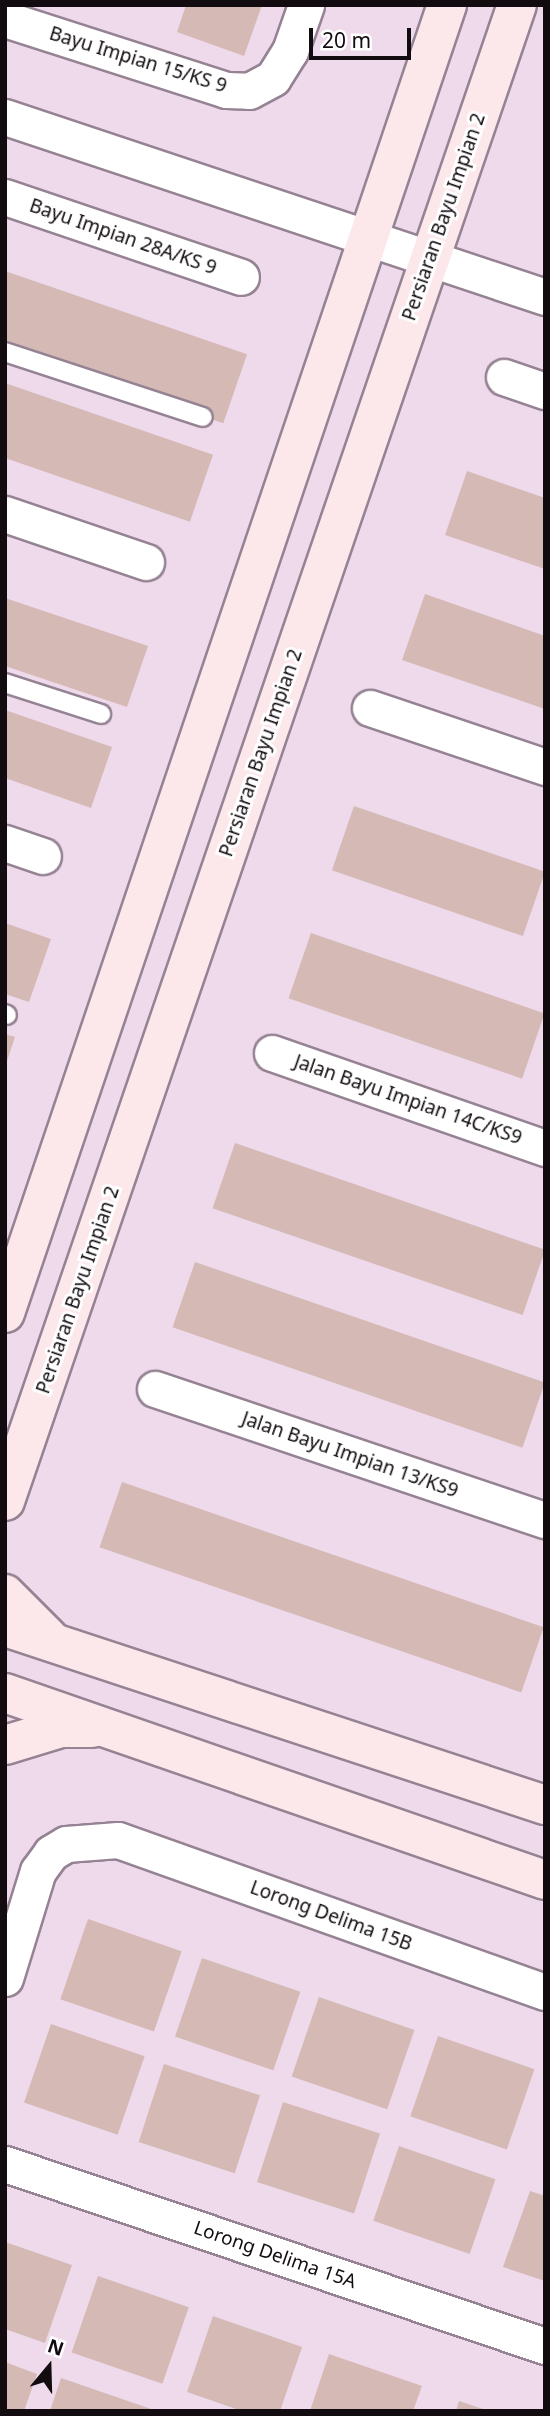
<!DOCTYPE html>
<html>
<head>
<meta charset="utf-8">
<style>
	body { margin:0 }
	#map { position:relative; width:550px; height:2416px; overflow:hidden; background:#eedaeb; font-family:"Noto Sans",sans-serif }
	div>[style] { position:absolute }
	.building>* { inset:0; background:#d4b9b5; transform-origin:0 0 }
	.roads { filter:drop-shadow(2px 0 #958393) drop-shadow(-2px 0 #958393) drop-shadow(0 2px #958393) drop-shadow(0 -2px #958393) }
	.lane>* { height:18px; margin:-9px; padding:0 9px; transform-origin:9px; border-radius:9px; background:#fff }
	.street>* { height:35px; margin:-17.5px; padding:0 17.5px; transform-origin:17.5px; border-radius:17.5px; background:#fff }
	.secondary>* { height:38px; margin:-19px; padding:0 19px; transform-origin:19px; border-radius:19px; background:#fce7eb }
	span { translate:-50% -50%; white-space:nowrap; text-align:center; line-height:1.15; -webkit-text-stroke:6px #fff; paint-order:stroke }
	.street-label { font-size:19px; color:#120c11 }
	.frame { position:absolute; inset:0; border:7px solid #120c11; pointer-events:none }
	.north { position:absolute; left:14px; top:2332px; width:70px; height:70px; -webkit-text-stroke:5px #fff; paint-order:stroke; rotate:19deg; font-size:19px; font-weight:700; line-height:28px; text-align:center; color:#120c11 }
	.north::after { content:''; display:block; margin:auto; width:24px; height:32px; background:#120c11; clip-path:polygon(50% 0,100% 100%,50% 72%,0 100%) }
	.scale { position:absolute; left:309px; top:28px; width:102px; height:32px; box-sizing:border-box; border:4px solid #120c11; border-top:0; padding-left:9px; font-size:21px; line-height:24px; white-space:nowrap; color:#120c11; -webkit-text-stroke:5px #fff; paint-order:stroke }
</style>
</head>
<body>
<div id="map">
	<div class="building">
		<div style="clip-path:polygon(186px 5px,262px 5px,244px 56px,177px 32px)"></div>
		<div style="left:5px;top:271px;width:256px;height:73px;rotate:19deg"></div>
		<div style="left:5px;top:383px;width:220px;height:71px;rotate:19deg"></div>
		<div style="clip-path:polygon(467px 471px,545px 498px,545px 569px,445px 535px)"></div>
		<div style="clip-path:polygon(425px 594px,545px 636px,545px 709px,402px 660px)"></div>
		<div style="clip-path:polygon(5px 598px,148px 646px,127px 707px,5px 666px)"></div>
		<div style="clip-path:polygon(5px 710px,112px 747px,91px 808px,5px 778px)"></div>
		<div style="left:354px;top:806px;width:202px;height:68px;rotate:19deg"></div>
		<div style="clip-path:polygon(5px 923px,51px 939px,29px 1002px,5px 994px)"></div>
		<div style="left:311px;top:933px;width:247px;height:69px;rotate:19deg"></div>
		<div style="clip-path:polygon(5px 1034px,15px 1037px,6px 1064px,5px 1064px)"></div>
		<div style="left:235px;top:1143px;width:328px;height:69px;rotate:19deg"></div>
		<div style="left:195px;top:1262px;width:370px;height:69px;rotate:19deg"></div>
		<div style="left:122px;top:1482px;width:446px;height:69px;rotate:19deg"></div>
		<div style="left:88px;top:1919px;width:99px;height:85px;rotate:19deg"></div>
		<div style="left:202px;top:1958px;width:104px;height:83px;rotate:19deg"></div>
		<div style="left:319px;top:1997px;width:101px;height:84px;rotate:19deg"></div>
		<div style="left:51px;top:2024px;width:99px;height:83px;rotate:19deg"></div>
		<div style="left:438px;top:2036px;width:102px;height:85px;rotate:19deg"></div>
		<div style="left:164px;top:2064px;width:101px;height:82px;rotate:18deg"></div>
		<div style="left:283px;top:2102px;width:102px;height:84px;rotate:18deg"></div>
		<div style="left:399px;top:2146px;width:102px;height:79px;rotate:19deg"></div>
		<div style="clip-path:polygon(530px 2191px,545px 2196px,545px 2281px,503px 2267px)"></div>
		<div style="clip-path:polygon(5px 2242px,72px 2265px,45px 2343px,5px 2329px)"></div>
		<div style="left:98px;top:2276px;width:96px;height:81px;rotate:19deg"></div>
		<div style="clip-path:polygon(213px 2316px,302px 2347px,280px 2411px,242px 2411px,187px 2392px)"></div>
		<div style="clip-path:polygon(329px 2354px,422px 2386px,413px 2411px,310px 2411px)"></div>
		<div style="clip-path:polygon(5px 2362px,37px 2374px,24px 2411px,5px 2411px)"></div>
		<div style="clip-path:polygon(61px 2378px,154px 2410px,154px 2411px,50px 2411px)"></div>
		<div style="clip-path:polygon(459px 2401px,486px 2410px,486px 2411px,456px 2411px)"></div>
	</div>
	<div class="roads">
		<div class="lane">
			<div style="left:5px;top:352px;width:208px;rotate:18.2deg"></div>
			<div style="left:5px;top:683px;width:101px;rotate:17.9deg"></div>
			<div style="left:5px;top:1014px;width:2px;rotate:27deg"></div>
		</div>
		<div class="street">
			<div style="left:5px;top:19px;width:232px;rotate:17.8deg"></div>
			<div style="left:226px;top:90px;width:23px;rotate:2deg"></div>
			<div style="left:249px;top:91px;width:27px;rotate:-28deg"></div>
			<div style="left:273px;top:78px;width:32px;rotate:-58deg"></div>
			<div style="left:290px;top:51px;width:49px;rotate:-70.8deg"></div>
			<div style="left:5px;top:117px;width:569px;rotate:18.43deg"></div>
			<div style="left:5px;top:197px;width:249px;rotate:18.7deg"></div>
			<div style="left:504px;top:377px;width:43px;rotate:18.9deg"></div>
			<div style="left:5px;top:514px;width:149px;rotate:18.8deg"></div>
			<div style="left:370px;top:708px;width:185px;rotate:18.6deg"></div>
			<div style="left:5px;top:843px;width:40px;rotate:18.9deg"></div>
			<div style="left:272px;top:1053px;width:289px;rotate:19.2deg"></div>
			<div style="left:155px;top:1389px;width:411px;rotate:18.6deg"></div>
			<div style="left:5px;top:1978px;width:112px;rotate:-72.9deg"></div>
			<div style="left:38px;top:1871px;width:22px;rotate:-54deg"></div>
			<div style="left:51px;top:1853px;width:17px;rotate:-31deg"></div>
			<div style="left:66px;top:1844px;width:52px;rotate:-4.4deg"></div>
			<div style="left:118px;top:1840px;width:453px;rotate:19.6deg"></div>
			<div style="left:5px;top:2164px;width:570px;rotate:18.63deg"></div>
		</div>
		<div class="secondary">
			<div style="left:5px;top:1313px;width:1381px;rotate:-71.33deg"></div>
			<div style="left:5px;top:1501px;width:1581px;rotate:-71.11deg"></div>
			<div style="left:5px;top:1594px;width:61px;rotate:45deg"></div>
			<div style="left:5px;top:1627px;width:569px;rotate:18.24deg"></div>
			<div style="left:5px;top:1693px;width:571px;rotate:19.1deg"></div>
			<div style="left:5px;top:1745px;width:59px;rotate:-16.9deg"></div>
			<div style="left:61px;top:1728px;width:31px"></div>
		</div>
	</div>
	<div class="street-label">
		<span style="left:138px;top:60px;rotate:17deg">Bayu Impian 15/KS 9</span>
		<span style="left:444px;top:217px;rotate:-71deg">Persiaran Bayu Impian 2</span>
		<span style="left:123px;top:237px;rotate:19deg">Bayu Impian 28A/KS 9</span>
		<span style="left:261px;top:753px;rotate:-71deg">Persiaran Bayu Impian 2</span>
		<span style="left:408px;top:1100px;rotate:19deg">Jalan Bayu Impian 14C/KS9</span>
		<span style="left:78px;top:1290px;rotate:-71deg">Persiaran Bayu Impian 2</span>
		<span style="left:350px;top:1455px;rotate:19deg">Jalan Bayu Impian 13/KS9</span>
		<span style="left:331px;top:1916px;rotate:20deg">Lorong Delima 15B</span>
		<span style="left:275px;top:2255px;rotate:19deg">Lorong Delima 15A</span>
	</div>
	<div class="frame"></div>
	<div class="north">N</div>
	<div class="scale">20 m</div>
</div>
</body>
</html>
